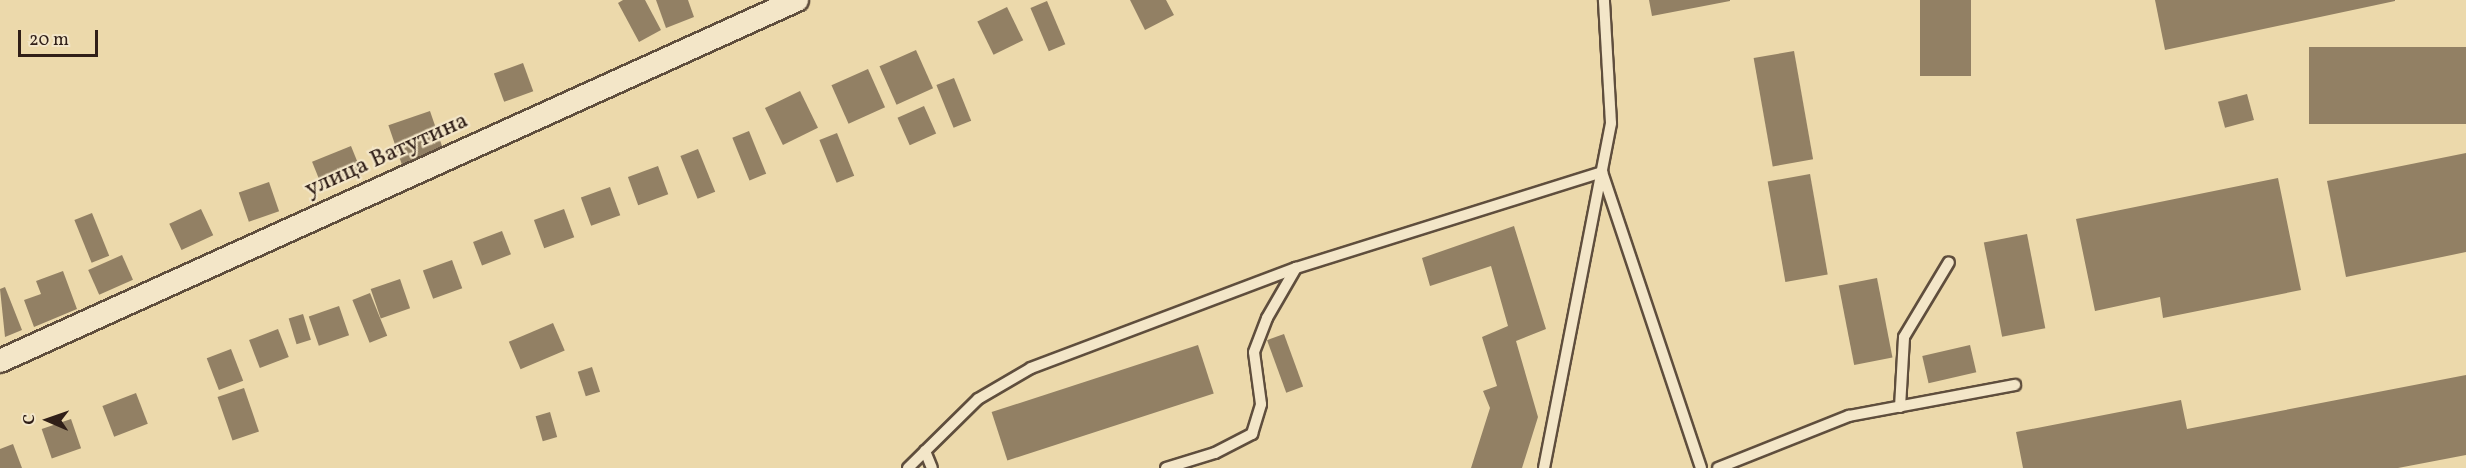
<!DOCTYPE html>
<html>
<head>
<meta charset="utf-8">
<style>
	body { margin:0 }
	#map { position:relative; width:2466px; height:468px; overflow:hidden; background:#ecd9ab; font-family:Vollkorn,serif }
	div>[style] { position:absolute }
	.building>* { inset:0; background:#928064; transform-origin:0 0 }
	.roads { filter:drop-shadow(2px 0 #5f4e3d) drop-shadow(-2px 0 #5f4e3d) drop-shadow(0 2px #5f4e3d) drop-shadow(0 -2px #5f4e3d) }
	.lane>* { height:10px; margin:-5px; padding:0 5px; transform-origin:5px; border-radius:5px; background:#f3e6c8 }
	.street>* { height:22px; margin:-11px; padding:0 11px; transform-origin:11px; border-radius:11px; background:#f3e6c8 }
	span { translate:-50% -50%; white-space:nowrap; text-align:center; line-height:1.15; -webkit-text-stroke:4.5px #f3e6c8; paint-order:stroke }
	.street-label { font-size:24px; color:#301f18 }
	.north { position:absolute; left:18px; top:390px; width:60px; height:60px; -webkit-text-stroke:4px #f3e6c8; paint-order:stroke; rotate:272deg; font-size:16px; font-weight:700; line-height:24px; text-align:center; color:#301f18 }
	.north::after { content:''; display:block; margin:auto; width:21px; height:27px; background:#301f18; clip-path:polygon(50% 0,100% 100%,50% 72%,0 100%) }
	.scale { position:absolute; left:18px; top:30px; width:80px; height:27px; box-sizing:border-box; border:3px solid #301f18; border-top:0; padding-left:8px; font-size:18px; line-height:21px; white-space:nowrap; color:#301f18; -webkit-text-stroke:4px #f3e6c8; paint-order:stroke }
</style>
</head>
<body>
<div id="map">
	<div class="building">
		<div style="clip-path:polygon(623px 0,645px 0,661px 30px,639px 42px,618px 3px)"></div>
		<div style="clip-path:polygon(656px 0,688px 0,694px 17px,666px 28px)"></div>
		<div style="clip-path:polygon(1130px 0,1166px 0,1174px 15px,1145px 30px)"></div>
		<div style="clip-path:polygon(1649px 0,1730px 0,1730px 1px,1652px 16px)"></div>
		<div style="left:1920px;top:0;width:51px;height:76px"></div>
		<div style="clip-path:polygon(2155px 0,2395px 0,2395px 1px,2165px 50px)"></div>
		<div style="left:1047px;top:1px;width:47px;height:18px;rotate:67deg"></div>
		<div style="left:1007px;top:7px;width:37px;height:33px;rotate:64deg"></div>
		<div style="left:2466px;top:47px;width:77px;height:157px;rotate:90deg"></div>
		<div style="left:916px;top:50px;width:42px;height:40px;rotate:66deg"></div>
		<div style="left:1794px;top:51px;width:110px;height:41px;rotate:80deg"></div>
		<div style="left:523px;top:63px;width:30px;height:31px;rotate:70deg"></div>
		<div style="left:868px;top:69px;width:42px;height:40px;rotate:66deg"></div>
		<div style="left:954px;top:78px;width:46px;height:19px;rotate:68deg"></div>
		<div style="left:800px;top:91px;width:41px;height:39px;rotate:64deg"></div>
		<div style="left:2247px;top:94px;width:27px;height:30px;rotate:75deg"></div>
		<div style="left:924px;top:106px;width:30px;height:29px;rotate:66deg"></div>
		<div style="left:430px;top:111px;width:43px;height:44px;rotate:71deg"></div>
		<div style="left:749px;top:131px;width:46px;height:18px;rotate:68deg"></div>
		<div style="left:837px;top:133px;width:46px;height:19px;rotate:68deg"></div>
		<div style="left:351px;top:146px;width:31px;height:42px;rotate:68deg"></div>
		<div style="left:698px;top:149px;width:46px;height:19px;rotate:68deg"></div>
		<div style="clip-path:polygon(2466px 153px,2466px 252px,2346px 277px,2327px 181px)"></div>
		<div style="left:658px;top:166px;width:30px;height:32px;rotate:70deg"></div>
		<div style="left:1810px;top:174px;width:102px;height:43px;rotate:80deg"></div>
		<div style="clip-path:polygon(2278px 178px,2301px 290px,2163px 318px,2160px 297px,2095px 311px,2076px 219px)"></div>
		<div style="left:269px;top:182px;width:31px;height:32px;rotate:71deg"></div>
		<div style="left:610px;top:187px;width:30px;height:31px;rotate:70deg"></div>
		<div style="left:201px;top:209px;width:29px;height:35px;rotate:65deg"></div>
		<div style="left:564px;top:209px;width:30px;height:32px;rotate:70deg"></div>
		<div style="left:92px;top:213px;width:46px;height:19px;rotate:68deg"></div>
		<div style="clip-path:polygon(1514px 226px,1546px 329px,1516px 341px,1538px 417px,1522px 468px,1471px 468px,1490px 408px,1483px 391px,1497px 386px,1482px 337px,1508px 326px,1491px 266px,1430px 286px,1422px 258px)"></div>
		<div style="left:502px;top:231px;width:25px;height:31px;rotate:69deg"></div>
		<div style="left:2027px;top:234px;width:96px;height:44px;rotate:79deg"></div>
		<div style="left:122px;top:255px;width:27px;height:37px;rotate:66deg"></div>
		<div style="left:452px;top:260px;width:30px;height:31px;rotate:70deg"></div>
		<div style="clip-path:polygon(63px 271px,77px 309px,34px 327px,24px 300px,41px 294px,36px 281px)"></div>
		<div style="left:1877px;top:278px;width:81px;height:39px;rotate:79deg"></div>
		<div style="left:400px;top:279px;width:31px;height:31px;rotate:71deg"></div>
		<div style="clip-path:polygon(5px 287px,22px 330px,5px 337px,0 289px)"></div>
		<div style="left:370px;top:293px;width:46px;height:19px;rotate:68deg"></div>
		<div style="left:339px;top:306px;width:31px;height:32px;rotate:71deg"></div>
		<div style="left:303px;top:314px;width:27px;height:15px;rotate:73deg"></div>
		<div style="left:553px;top:323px;width:30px;height:48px;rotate:67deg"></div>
		<div style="left:278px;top:329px;width:30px;height:31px;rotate:69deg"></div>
		<div style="left:1284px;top:334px;width:56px;height:18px;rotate:70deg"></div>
		<div style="left:1198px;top:345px;width:51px;height:217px;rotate:72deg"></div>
		<div style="left:1970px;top:345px;width:28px;height:49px;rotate:77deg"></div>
		<div style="left:231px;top:349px;width:34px;height:26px;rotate:69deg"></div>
		<div style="left:592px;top:367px;width:26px;height:15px;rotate:72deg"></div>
		<div style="clip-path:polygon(2466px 375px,2466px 455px,2398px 468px,2023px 468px,2016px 432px,2181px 400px,2187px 429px)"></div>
		<div style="left:244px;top:388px;width:46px;height:28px;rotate:71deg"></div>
		<div style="left:136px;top:393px;width:33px;height:36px;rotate:69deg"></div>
		<div style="left:550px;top:412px;width:26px;height:15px;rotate:74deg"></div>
		<div style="left:71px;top:419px;width:31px;height:31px;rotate:71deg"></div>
		<div style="clip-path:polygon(13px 444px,22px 468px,0 468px,0 449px)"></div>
	</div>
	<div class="roads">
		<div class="lane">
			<div style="left:1900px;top:407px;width:70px;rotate:-86.7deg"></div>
			<div style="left:1904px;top:337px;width:87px;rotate:-59deg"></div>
			<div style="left:925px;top:451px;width:18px;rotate:68deg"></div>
			<div style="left:908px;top:468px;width:98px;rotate:-44.6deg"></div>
			<div style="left:978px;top:399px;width:61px;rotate:-30.3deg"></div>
			<div style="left:1031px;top:368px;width:283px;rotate:-20.7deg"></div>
			<div style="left:1296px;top:268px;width:321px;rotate:-17.4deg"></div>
			<div style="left:1602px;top:172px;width:312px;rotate:71.5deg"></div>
			<div style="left:1166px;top:468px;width:51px;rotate:-17deg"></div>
			<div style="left:1215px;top:453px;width:42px;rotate:-27.2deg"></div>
			<div style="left:1252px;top:434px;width:31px;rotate:-73deg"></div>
			<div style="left:1261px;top:404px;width:52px;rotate:-97.7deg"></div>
			<div style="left:1254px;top:352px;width:36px;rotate:-69deg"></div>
			<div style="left:1267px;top:318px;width:58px;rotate:-59.9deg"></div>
			<div style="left:1544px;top:468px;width:351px;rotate:-79deg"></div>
			<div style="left:1611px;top:123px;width:123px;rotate:-93.3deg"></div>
			<div style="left:1718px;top:468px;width:141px;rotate:-21.7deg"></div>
			<div style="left:1849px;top:416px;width:169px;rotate:-10.6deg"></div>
		</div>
		<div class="street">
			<div style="left:0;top:361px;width:875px;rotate:-24.37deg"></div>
		</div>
	</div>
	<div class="street-label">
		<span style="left:387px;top:156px;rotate:-24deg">улица Ватутина</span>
	</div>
	<div class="north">С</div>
	<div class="scale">20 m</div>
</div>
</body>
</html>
